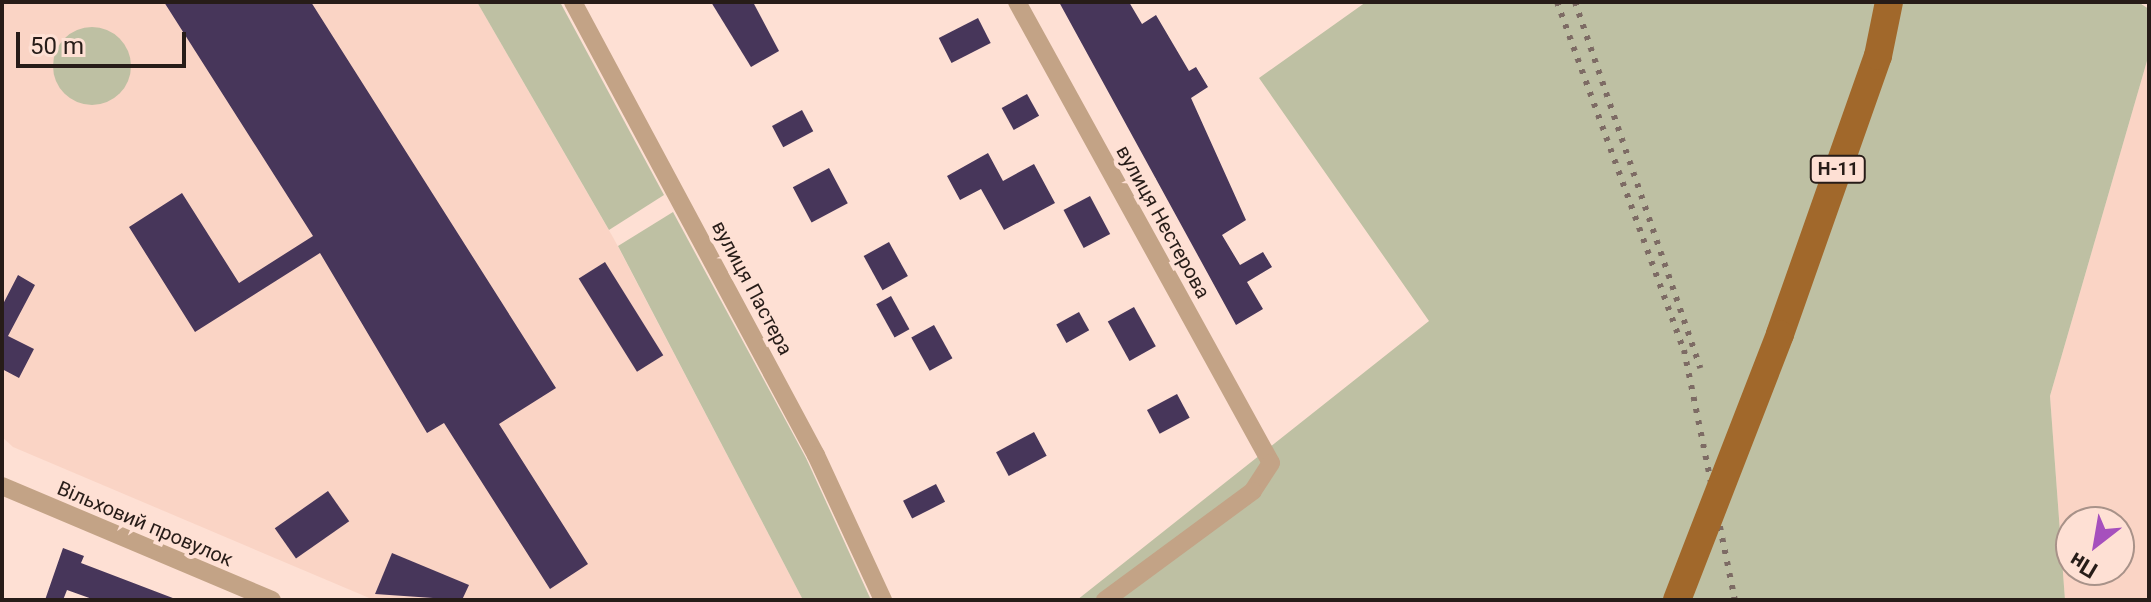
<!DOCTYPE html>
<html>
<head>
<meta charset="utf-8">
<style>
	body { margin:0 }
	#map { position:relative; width:2151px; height:602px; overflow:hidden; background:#fee0d4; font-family:Roboto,sans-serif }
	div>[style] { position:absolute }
	.built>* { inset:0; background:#fad4c5 }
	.green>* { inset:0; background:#bec0a3 }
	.round { border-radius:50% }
	.building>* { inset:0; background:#47365a; transform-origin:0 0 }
	.street>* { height:18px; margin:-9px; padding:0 9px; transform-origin:9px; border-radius:9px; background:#c3a386 }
	.primary>* { height:28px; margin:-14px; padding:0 14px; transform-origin:14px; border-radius:14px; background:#a1682b }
	.rail>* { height:6px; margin-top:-3px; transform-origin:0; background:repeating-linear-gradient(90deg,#7d6b64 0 4px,transparent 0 12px) }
	.primary-bridge>* { height:28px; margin:-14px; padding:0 14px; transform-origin:14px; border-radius:14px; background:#a1682b }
	span { translate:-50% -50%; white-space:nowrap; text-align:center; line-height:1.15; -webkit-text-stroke:8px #fee0d4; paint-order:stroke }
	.shield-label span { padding:2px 6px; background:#fee0d4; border:2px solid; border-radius:6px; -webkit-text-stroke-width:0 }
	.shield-label { font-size:18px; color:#271c18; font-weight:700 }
	.street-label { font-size:20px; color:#271c18 }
	.frame { position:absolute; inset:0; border:4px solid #271c18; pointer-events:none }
	.north { position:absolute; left:2055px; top:506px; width:80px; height:80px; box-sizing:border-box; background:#fee0d4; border:2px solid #a89289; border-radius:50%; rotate:211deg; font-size:22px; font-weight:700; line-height:32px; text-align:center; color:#271c18 }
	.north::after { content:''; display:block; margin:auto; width:28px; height:36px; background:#a650bd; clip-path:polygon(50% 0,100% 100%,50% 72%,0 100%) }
	.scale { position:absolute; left:16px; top:32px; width:170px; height:36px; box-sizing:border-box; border:4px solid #271c18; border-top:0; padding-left:10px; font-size:24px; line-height:28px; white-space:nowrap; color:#271c18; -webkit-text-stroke:6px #fee0d4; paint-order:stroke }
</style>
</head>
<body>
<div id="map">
	<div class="built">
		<div style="clip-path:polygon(2px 2px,477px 2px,614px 239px,803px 600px,374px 600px,13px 447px,2px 437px)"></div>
		<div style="clip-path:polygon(evenodd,2149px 54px,2149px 600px,2065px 600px,2050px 396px,2149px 54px,2071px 522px,2119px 522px,2119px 570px,2071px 570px,2071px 522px)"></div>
	</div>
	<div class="green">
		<div style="clip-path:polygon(477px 2px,560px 2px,664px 195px,609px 230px)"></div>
		<div style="clip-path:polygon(1366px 2px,2138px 2px,2149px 9px,2149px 54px,2050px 396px,2065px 600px,1077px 600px,1429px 321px,1259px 78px)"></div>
		<div class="round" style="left:53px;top:27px;width:78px;height:78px"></div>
		<div style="clip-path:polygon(673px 212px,806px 458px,871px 600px,803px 600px,618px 246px)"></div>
	</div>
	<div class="building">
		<div style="clip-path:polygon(164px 2px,311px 2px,556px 388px,499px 424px,588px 564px,550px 589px,444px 423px,427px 433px,320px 253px,195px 332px,129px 227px,182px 193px,239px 283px,313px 236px)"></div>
		<div style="clip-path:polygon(711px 2px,753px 2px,779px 51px,751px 67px)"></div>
		<div style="clip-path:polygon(1059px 2px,1129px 2px,1142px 24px,1156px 15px,1189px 71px,1196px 67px,1208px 87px,1191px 98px,1246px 220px,1222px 235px,1240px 265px,1263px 252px,1272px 267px,1247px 282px,1263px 309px,1236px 325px)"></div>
		<div style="left:978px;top:18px;width:28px;height:44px;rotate:63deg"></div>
		<div style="left:1027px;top:94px;width:25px;height:29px;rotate:61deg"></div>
		<div style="left:802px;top:110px;width:24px;height:34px;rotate:62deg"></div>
		<div style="clip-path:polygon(988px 153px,1003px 181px,1034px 164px,1055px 203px,1004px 230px,981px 189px,960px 200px,947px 176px)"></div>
		<div style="left:829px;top:168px;width:40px;height:41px;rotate:62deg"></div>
		<div style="left:1090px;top:196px;width:43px;height:30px;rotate:62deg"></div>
		<div style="left:889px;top:242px;width:39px;height:29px;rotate:61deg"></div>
		<div style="left:605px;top:262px;width:110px;height:31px;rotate:58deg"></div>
		<div style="clip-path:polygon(18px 275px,35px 285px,8px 336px,34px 349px,19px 378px,2px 369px,2px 306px)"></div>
		<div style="left:891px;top:296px;width:38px;height:17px;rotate:61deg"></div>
		<div style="left:1134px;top:307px;width:45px;height:30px;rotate:61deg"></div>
		<div style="left:1079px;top:312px;width:21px;height:26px;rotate:61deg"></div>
		<div style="left:934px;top:325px;width:38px;height:26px;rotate:61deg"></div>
		<div style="left:1177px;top:394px;width:27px;height:34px;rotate:62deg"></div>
		<div style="left:1034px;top:432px;width:27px;height:43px;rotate:62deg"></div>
		<div style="left:936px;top:484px;width:20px;height:37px;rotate:63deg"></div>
		<div style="left:328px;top:491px;width:37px;height:65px;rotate:55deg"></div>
		<div style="clip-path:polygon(63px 548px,84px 556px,81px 563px,178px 600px,95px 600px,67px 590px,63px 600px,45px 600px)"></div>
		<div style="clip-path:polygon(392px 553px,469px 585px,462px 600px,375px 594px)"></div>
	</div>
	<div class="street">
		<div style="left:573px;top:2px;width:514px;rotate:61.79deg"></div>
		<div style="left:816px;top:455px;width:160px;rotate:65.2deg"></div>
		<div style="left:1017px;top:2px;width:526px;rotate:61.15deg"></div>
		<div style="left:1271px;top:463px;width:33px;rotate:123deg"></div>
		<div style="left:1253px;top:491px;width:184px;rotate:143.6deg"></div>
		<div style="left:2px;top:486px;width:293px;rotate:22.9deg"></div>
	</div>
	<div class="primary">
		<div style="left:1780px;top:334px;width:295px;rotate:-70.6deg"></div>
		<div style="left:1878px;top:56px;width:55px;rotate:-78.5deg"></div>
	</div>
	<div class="rail">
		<div style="left:1557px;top:2px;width:370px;rotate:70deg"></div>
		<div style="left:1684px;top:350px;width:255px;rotate:78.5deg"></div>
		<div style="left:1575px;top:2px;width:387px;rotate:71.1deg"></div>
	</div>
	<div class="primary-bridge">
		<div style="left:1677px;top:600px;width:285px;rotate:-68.8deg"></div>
	</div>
	<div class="shield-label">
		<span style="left:1838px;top:169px">Н-11</span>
	</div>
	<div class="street-label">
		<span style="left:1163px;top:222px;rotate:61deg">вулиця Нестерова</span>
		<span style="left:752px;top:288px;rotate:62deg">вулиця Пастера</span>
		<span style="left:145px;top:524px;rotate:23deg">Вільховий провулок</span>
	</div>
	<div class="frame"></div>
	<div class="north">Пн</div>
	<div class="scale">50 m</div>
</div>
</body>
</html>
